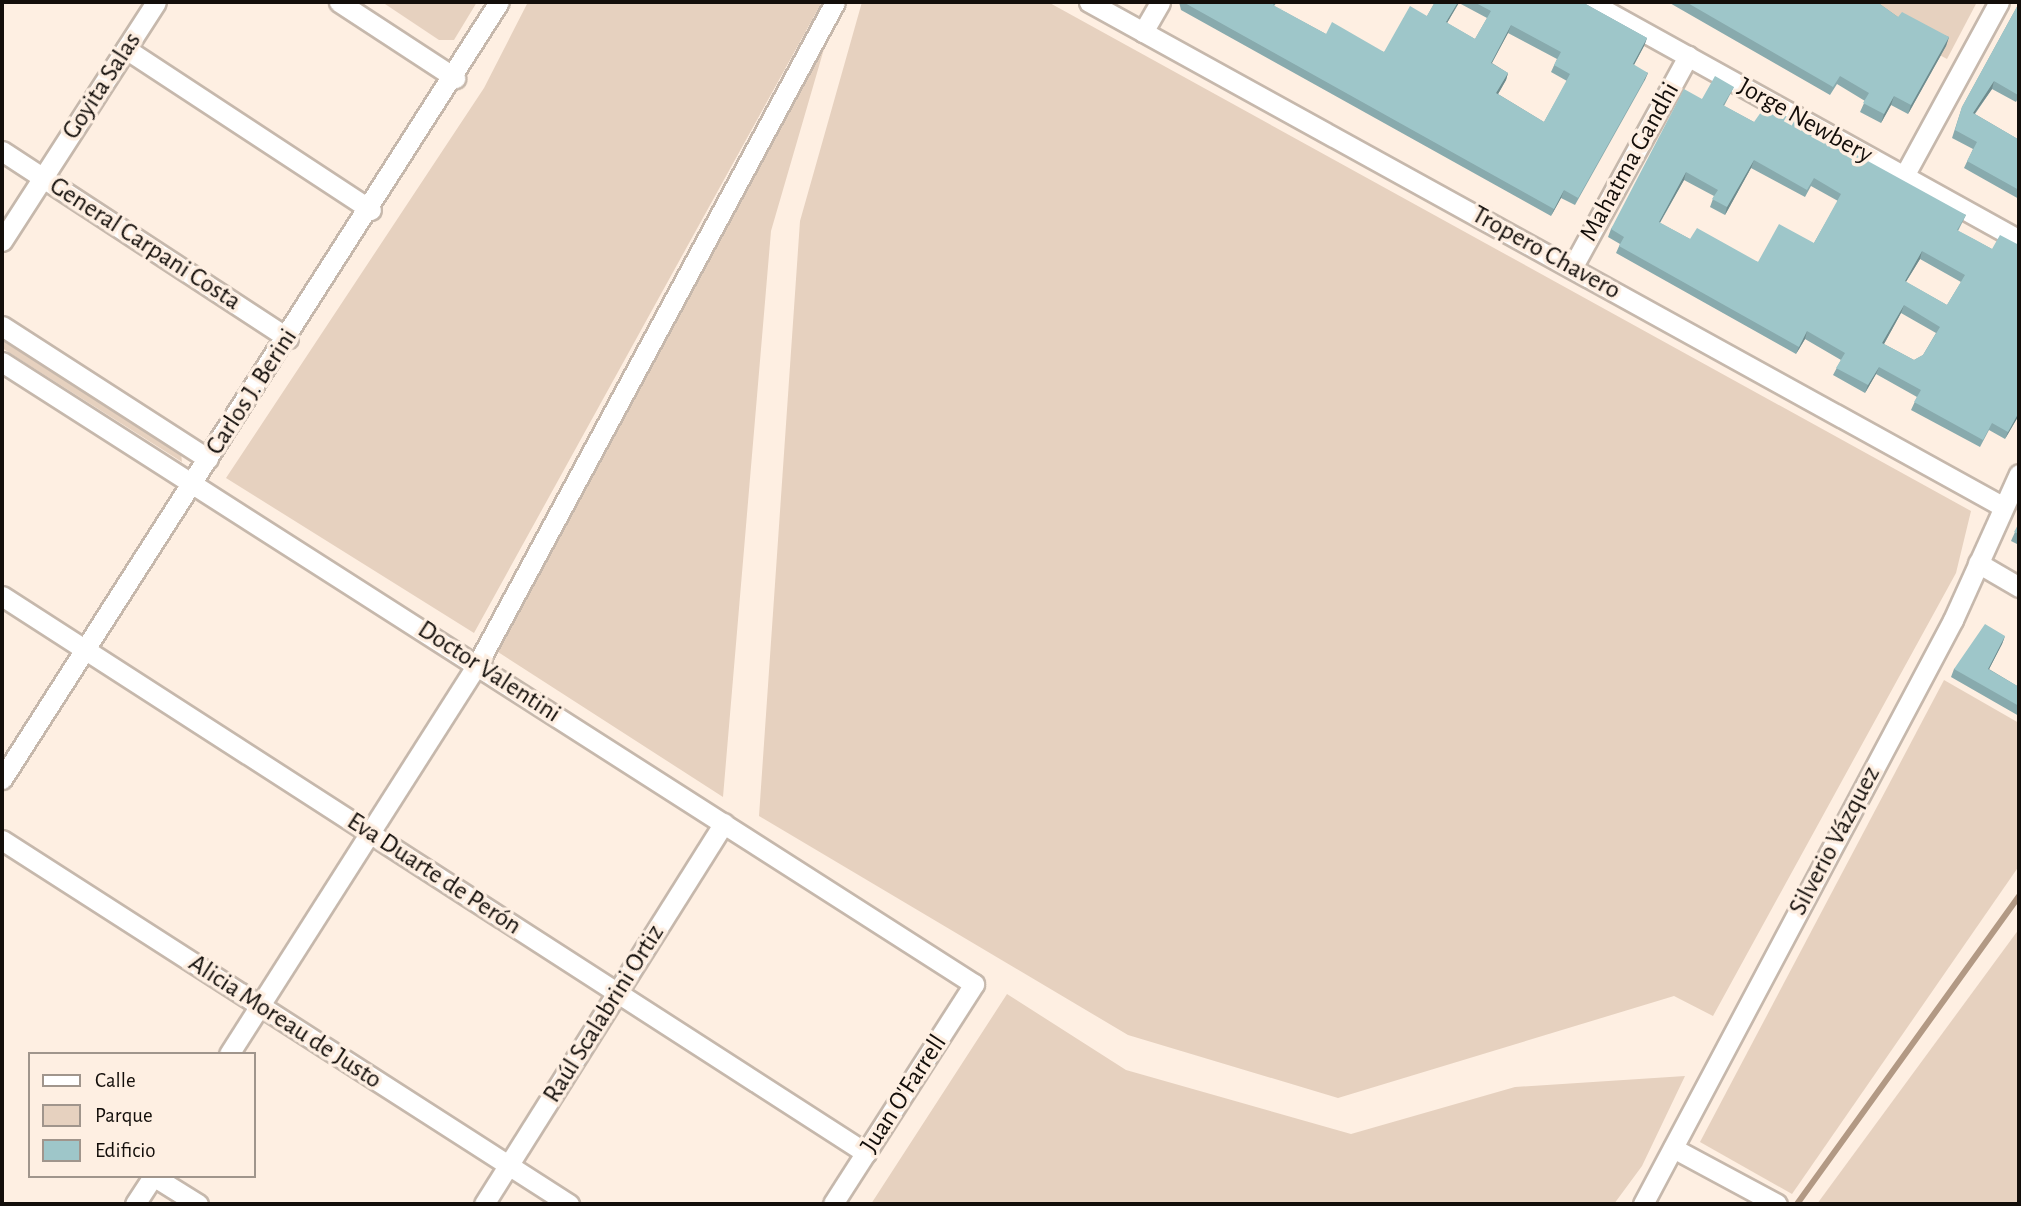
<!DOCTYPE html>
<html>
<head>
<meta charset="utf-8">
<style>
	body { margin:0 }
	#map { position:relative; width:2021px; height:1206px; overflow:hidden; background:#feefe2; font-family:"Alegreya Sans",sans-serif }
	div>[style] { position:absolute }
	.green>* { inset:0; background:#e6d1bf }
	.stream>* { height:6px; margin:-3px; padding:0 3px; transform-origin:3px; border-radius:3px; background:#b29984 }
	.roads { filter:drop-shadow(2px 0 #c6b8ac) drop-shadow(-2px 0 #c6b8ac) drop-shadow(0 2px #c6b8ac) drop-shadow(0 -2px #c6b8ac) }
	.street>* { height:19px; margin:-9.5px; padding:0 9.5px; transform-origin:9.5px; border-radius:9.5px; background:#fff }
	.wall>* { inset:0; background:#88aaad }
	.shaded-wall>* { inset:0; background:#6f8b8d; transform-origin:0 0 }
	.building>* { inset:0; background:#9ec6c9 }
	span { translate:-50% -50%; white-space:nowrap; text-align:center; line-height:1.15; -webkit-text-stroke:7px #feefe2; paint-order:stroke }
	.street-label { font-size:26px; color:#130e0a }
	.frame { position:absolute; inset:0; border:4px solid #130e0a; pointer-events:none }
	.legend { position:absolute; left:28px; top:1052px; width:228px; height:126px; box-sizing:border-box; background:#feefe2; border:2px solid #a0958c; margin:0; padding:9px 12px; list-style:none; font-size:21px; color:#130e0a }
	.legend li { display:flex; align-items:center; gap:14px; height:35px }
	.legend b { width:35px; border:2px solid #a0958c }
</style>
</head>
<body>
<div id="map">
	<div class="green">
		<div style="clip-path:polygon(382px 2px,477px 2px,454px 40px,439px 40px)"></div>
		<div style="clip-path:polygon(528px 2px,822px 2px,474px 633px,226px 478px,484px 88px)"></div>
		<div style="clip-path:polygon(862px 2px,1048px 2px,1971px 511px,1956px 573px,1713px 1016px,1674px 996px,1338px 1098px,1128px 1035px,759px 816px,800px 221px)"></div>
		<div style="clip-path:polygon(1840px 2px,1977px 2px,1947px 59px)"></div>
		<div style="clip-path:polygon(826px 42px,771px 231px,723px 797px,498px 652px)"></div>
		<div style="clip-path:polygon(2px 338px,181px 453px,182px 462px,2px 348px)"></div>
		<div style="clip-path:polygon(1944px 680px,2019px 723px,2019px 866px,1792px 1194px,1700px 1142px)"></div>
		<div style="clip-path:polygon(2019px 929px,2019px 1204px,1817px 1204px)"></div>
		<div style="clip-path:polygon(1007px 994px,1126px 1070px,1351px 1134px,1515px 1087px,1685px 1076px,1642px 1166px,1614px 1204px,871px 1204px)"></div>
	</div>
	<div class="stream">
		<div style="left:1797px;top:1204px;width:380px;rotate:-54.2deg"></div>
	</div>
	<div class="roads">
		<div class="street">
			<div style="left:339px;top:2px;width:139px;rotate:33.2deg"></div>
			<div style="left:1089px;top:2px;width:1043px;rotate:28.9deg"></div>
			<div style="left:1590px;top:2px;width:491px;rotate:29deg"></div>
			<div style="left:1143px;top:32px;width:34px;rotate:-60deg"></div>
			<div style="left:126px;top:49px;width:293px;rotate:33.3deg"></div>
			<div style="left:2px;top:151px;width:342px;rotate:33.2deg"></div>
			<div style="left:1904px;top:176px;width:198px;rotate:-61.4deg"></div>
			<div style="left:2px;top:241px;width:284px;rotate:-57.2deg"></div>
			<div style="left:1572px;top:268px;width:242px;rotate:-61.3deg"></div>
			<div style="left:2px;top:326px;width:245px;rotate:32.8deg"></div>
			<div style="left:2px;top:362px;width:1154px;rotate:32.62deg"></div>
			<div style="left:974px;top:984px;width:261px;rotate:122.7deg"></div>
			<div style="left:1978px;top:563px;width:48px;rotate:30.3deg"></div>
			<div style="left:2px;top:596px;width:1028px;rotate:32.81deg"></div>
			<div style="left:2px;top:779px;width:922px;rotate:-57.4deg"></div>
			<div style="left:2px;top:840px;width:674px;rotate:32.7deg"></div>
			<div style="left:229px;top:1054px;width:461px;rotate:-57.5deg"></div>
			<div style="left:477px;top:665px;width:753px;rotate:-61.63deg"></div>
			<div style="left:1673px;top:1148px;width:118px;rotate:28.3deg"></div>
			<div style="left:153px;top:1176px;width:53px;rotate:31.9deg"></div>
			<div style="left:135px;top:1204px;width:33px;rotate:-57deg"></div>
			<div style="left:484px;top:1204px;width:450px;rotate:-57.8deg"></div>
			<div style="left:1643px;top:1204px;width:661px;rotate:-62.04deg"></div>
			<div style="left:1953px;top:620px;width:160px;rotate:-65.7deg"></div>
		</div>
	</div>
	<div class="wall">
		<div style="clip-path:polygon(evenodd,1179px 2px,1277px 2px,1274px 6px,1326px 34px,1384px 52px,1427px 16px,1435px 2px,1582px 2px,1647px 38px,1644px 46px,1634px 65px,1645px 80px,1575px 205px,1561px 198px,1551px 216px,1181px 10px,1179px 2px,1459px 3px,1487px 18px,1475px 39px,1447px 23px,1459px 3px,1179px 2px,1508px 33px,1557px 59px,1551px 72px,1567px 81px,1544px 122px,1498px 94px,1506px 80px,1508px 73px,1492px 63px,1508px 33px)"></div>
		<div style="clip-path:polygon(1668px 2px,1877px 2px,1898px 17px,1949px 37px,1946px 46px,1908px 114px,1891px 105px,1881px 123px,1860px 112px,1865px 101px,1837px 84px,1830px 95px)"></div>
		<div style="clip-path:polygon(2019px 3px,2019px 96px,2016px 102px,1992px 89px,1975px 114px,2016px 138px,2019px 138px,2019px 199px,1964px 168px,1973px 149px,1952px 138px,1962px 107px)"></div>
		<div style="clip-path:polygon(evenodd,1734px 87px,1724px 106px,1754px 122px,1966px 215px,1958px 231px,1992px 249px,2019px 245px,2019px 415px,2005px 439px,1989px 430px,1980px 447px,1911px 410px,1917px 397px,1876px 374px,1865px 393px,1833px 375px,1841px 360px,1805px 339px,1796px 354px,1616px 253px,1620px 244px,1608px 237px,1611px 229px,1702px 99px,1734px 87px,1751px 168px,1805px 197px,1811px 186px,1838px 201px,1814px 243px,1758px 262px,1690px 239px,1660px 223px,1684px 180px,1714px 196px,1710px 207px,1725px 215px,1751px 168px,1734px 87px,1920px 259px,1961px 282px,1947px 305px,1906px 282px,1920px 259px,1734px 87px,1901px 313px,1936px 333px,1923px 355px,1914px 360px,1884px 344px,1901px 313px)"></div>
		<div style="clip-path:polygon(2019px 523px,2019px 545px,2011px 541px)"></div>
		<div style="clip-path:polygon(2005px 636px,2002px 644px,1989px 669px,2019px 687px,2019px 716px,1951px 677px,1954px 669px)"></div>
	</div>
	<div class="shaded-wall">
		<div style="clip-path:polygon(1458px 2px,1459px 2px,1443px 30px,1446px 22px)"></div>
		<div style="clip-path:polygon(1511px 25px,1508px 33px,1488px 70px,1491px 63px)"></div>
		<div style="clip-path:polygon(1949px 37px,1946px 46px,1908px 114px,1911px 105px)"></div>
		<div style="clip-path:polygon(1647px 38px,1644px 46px,1630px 72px,1633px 64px)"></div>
		<div style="clip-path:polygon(1508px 73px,1506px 80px,1494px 101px,1496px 93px)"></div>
		<div style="left:1648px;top:73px;width:8px;height:143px;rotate:113deg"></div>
		<div style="clip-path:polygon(1994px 81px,1992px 89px,1970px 120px,1973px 113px)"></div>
		<div style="clip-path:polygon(1894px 96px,1891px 105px,1881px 123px,1884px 114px)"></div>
		<div style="clip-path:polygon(1754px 160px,1751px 168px,1725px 215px,1727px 207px)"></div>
		<div style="clip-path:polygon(1686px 172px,1684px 180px,1656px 229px,1659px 222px)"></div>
		<div style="clip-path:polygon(1564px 190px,1561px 198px,1551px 216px,1554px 209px)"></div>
		<div style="clip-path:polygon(1922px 251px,1920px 259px,1902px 288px,1905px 281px)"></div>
		<div style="clip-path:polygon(1904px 305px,1901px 313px,1880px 351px,1882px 343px)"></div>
		<div style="clip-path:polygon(1807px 331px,1805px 339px,1796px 354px,1799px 347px)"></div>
		<div style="clip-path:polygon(1879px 367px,1876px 374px,1865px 393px,1868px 385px)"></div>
		<div style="clip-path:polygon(2019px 412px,2019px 415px,2005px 439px,2008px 432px)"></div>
		<div style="clip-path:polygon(2005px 636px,2002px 644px,1985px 677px,1988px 669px)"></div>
	</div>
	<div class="building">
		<div style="clip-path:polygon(evenodd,1183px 2px,1275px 2px,1273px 5px,1326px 34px,1332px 22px,1384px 52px,1410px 6px,1427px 16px,1435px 2px,1458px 2px,1446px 22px,1475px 39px,1491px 11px,1474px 2px,1582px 2px,1647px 38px,1633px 64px,1648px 73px,1578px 198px,1564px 190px,1554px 209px,1183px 2px,1511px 25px,1561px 52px,1554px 65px,1570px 74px,1544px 122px,1496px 93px,1508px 73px,1491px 63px,1511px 25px)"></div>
		<div style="clip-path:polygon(1686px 2px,1877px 2px,1898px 17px,1902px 12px,1949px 37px,1911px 105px,1894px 96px,1884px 114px,1863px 103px,1869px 93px,1840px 76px,1833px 87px)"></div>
		<div style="clip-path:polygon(2019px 3px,2019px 93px,2018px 95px,1994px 81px,1973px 113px,2016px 138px,2019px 138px,2019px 190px,1967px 161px,1977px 142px,1955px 130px,1962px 107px)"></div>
		<div style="clip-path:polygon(evenodd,1715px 76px,1734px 87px,1723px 105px,1754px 122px,1766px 105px,1966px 215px,1957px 230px,1974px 239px,1992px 249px,2000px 235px,2019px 245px,2019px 412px,2008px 432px,1992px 423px,1983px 440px,1914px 402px,1921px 390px,1879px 367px,1868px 385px,1836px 368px,1845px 353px,1807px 331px,1799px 347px,1619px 246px,1624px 237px,1611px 229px,1684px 89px,1702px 99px,1715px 76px,1754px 160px,1807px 190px,1814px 178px,1841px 194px,1814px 243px,1779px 224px,1758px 262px,1697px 228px,1690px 239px,1659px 222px,1686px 172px,1718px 190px,1712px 199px,1727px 207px,1754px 160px,1715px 76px,1922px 251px,1965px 275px,1947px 305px,1905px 281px,1922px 251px,1715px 76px,1904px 305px,1940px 327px,1923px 355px,1914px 360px,1882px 343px,1904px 305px)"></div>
		<div style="clip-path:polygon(2019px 523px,2019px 534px,2014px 532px)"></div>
		<div style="clip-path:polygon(1985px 624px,2005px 636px,1988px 669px,2019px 687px,2019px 706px,1954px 669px)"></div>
	</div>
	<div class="street-label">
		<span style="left:102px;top:86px;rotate:-57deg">Goyita Salas</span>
		<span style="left:1805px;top:121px;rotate:29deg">Jorge Newbery</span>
		<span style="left:1630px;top:162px;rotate:-61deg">Mahatma Gandhi</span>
		<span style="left:145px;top:244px;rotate:33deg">General Carpani Costa</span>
		<span style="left:1546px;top:253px;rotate:29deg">Tropero Chavero</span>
		<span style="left:252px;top:392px;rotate:-57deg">Carlos J. Berini</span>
		<span style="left:489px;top:672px;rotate:33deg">Doctor Valentini</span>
		<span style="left:1835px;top:841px;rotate:-62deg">Silverio Vázquez</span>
		<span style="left:434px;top:874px;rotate:33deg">Eva Duarte de Perón</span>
		<span style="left:604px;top:1014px;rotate:-58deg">Raúl Scalabrini Ortiz</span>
		<span style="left:285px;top:1022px;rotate:33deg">Alicia Moreau de Justo</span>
		<span style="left:904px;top:1094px;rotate:-57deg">Juan O'Farrell</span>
	</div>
	<div class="frame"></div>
	<ul class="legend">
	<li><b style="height:9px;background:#fff"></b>Calle</li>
	<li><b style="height:19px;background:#e6d1bf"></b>Parque</li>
	<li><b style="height:19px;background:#9ec6c9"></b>Edificio</li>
	</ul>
</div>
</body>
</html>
